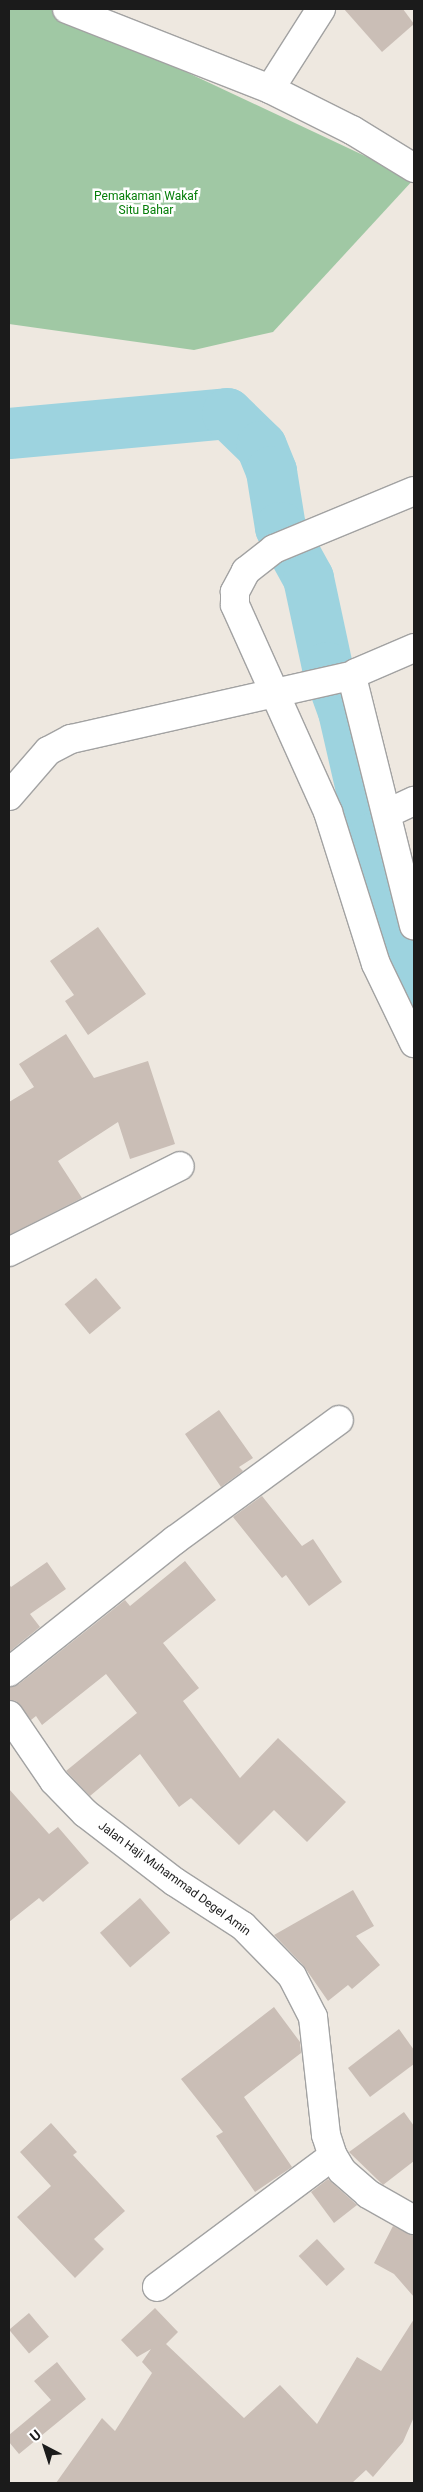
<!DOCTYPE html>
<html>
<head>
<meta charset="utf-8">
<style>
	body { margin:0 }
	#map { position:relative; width:423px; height:2492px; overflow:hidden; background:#eee8e0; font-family:Roboto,sans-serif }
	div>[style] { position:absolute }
	.cemetery>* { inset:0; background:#a0c8a4 }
	.river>* { height:51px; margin:-25.5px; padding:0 25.5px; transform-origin:25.5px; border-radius:25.5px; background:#9dd3df }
	.building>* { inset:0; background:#cabeb6; transform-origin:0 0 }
	.roads { filter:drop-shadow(1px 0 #a2a2a2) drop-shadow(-1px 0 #a2a2a2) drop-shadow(0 1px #a2a2a2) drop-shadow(0 -1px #a2a2a2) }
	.street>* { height:28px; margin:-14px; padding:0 14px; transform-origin:14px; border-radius:14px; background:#fff }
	span { translate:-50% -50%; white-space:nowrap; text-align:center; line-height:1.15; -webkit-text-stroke:5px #fff; paint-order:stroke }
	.park-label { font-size:12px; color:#057e09 }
	.street-label { font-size:12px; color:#1b1b1b }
	.frame { position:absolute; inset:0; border:10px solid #1b1b1b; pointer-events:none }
	.north { position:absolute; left:20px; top:2422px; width:50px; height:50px; -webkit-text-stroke:4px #fff; paint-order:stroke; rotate:320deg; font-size:14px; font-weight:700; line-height:20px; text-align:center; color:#1b1b1b }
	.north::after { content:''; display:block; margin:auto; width:18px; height:22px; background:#1b1b1b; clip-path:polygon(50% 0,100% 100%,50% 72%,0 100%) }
</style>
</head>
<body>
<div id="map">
	<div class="cemetery">
		<div style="clip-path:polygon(9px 9px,52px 9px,414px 179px,273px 332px,194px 350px,9px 324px)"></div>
	</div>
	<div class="river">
		<div style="left:9px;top:433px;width:219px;rotate:-5.2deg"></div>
		<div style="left:227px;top:413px;width:47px;rotate:44.1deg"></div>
		<div style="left:261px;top:446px;width:27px;rotate:68deg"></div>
		<div style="left:271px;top:471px;width:57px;rotate:80.9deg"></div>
		<div style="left:280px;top:527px;width:58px;rotate:61.2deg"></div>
		<div style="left:308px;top:578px;width:91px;rotate:77.9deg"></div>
		<div style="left:327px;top:667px;width:47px;rotate:70deg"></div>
		<div style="left:343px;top:711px;width:130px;rotate:77.1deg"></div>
		<div style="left:372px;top:838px;width:151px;rotate:73.8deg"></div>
	</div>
	<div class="building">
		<div style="clip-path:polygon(344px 9px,403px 9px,414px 24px,382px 52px)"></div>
		<div style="clip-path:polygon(98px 927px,146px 994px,88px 1035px,65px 1001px,74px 995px,50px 961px)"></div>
		<div style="clip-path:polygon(66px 1034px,94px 1078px,148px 1061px,175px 1144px,130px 1159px,118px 1122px,58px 1161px,82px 1198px,9px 1235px,9px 1102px,34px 1087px,19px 1064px)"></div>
		<div style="left:96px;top:1278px;width:39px;height:41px;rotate:50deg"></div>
		<div style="clip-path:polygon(219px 1410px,253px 1458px,239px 1467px,243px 1471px,221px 1487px,185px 1434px)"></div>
		<div style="clip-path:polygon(262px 1496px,302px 1546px,313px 1539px,342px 1582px,309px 1606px,286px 1575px,282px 1578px,233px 1517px)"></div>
		<div style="clip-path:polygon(185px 1561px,216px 1600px,163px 1643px,199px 1688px,183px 1701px,240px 1778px,278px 1738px,346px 1802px,307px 1842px,274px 1810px,239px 1845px,191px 1798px,179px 1807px,140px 1754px,90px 1796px,66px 1771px,137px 1713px,106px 1674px,42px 1725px,36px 1716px,31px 1720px,16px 1701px,9px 1700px,9px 1687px,19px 1684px,125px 1600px,130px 1606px)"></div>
		<div style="clip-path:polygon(47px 1562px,66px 1589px,30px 1614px,40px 1627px,9px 1652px,9px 1584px,11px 1587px)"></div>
		<div style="clip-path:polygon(9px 1789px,49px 1834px,58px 1827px,89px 1863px,43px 1902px,39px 1898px,9px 1922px)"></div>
		<div style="clip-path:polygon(353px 1890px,374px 1926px,356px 1936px,380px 1965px,352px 1989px,348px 1985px,328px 2001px,303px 1965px,274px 1935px)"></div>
		<div style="left:140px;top:1898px;width:46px;height:53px;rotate:49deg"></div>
		<div style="clip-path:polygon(274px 2007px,300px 2042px,301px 2053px,244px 2097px,292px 2167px,255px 2192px,216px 2136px,223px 2132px,181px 2079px)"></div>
		<div style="clip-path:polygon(399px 2029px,414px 2050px,414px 2064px,370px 2097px,348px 2068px)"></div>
		<div style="clip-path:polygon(404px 2112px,414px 2126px,414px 2161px,383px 2185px,349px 2152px)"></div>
		<div style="clip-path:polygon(51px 2123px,77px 2152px,73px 2155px,125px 2211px,94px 2239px,104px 2249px,75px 2278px,17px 2217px,51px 2186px,20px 2152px)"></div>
		<div style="clip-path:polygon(328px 2179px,357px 2205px,334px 2223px,311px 2192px)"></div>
		<div style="clip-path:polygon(393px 2226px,414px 2236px,414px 2297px,394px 2274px,374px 2263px)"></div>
		<div style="left:317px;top:2239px;width:41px;height:25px;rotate:47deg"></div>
		<div style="clip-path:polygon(155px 2308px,178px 2332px,166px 2344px,244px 2418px,280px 2385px,317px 2424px,357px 2357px,381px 2371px,414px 2319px,414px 2417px,403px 2442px,373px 2477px,366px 2470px,352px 2483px,56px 2483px,102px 2418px,115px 2431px,152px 2373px,142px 2362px,151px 2349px,137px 2357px,121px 2340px)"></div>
		<div style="left:29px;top:2313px;width:31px;height:26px;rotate:50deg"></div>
		<div style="clip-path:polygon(57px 2362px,86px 2399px,19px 2454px,9px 2442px,9px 2435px,51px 2400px,34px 2381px)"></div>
	</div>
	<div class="roads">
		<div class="street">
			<div style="left:67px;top:9px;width:218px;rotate:21.5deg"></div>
			<div style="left:270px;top:89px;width:92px;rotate:26.6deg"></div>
			<div style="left:352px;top:130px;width:73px;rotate:31.5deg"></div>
			<div style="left:270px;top:89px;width:95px;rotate:-57.5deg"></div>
			<div style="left:414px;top:491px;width:152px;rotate:157.5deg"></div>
			<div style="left:274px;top:549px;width:36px;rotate:142deg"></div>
			<div style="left:246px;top:571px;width:24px;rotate:118deg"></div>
			<div style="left:235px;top:592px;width:13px;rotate:90deg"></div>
			<div style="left:235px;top:605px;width:227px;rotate:65.8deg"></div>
			<div style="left:328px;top:812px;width:159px;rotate:72.5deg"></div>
			<div style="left:376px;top:964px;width:88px;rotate:64.3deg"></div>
			<div style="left:414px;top:648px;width:63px;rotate:156.7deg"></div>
			<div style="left:356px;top:673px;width:9px;rotate:111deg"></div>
			<div style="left:353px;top:681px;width:252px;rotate:76deg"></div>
			<div style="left:9px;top:796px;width:60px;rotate:-49.1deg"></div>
			<div style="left:48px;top:751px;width:26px;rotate:-28deg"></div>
			<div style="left:71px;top:739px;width:291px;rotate:-12.7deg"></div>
			<div style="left:388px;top:813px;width:29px;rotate:-25deg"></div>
			<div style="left:9px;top:1252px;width:191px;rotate:-26.7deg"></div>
			<div style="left:9px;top:1672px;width:212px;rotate:-38.5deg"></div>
			<div style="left:175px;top:1540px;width:203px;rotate:-36.2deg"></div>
			<div style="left:9px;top:1715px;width:80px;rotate:55.7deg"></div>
			<div style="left:54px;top:1781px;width:45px;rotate:45.9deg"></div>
			<div style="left:85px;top:1813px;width:113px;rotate:37.5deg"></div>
			<div style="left:175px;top:1882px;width:81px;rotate:32.9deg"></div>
			<div style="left:243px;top:1926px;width:70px;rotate:45.6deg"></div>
			<div style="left:292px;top:1976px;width:46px;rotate:62.9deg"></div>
			<div style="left:313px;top:2017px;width:119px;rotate:83.7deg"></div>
			<div style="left:326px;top:2135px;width:22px;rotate:72deg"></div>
			<div style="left:333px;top:2156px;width:17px;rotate:59deg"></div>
			<div style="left:342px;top:2171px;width:35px;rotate:41deg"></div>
			<div style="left:368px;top:2194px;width:53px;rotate:29.5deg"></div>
			<div style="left:157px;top:2287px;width:219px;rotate:-36.7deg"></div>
		</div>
	</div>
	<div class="park-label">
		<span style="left:146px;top:204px">Pemakaman Wakaf<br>Situ Bahar</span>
	</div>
	<div class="street-label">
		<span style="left:174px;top:1879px;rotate:36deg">Jalan Haji Muhammad Degel Amin</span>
	</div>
	<div class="frame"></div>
	<div class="north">U</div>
</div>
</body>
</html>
